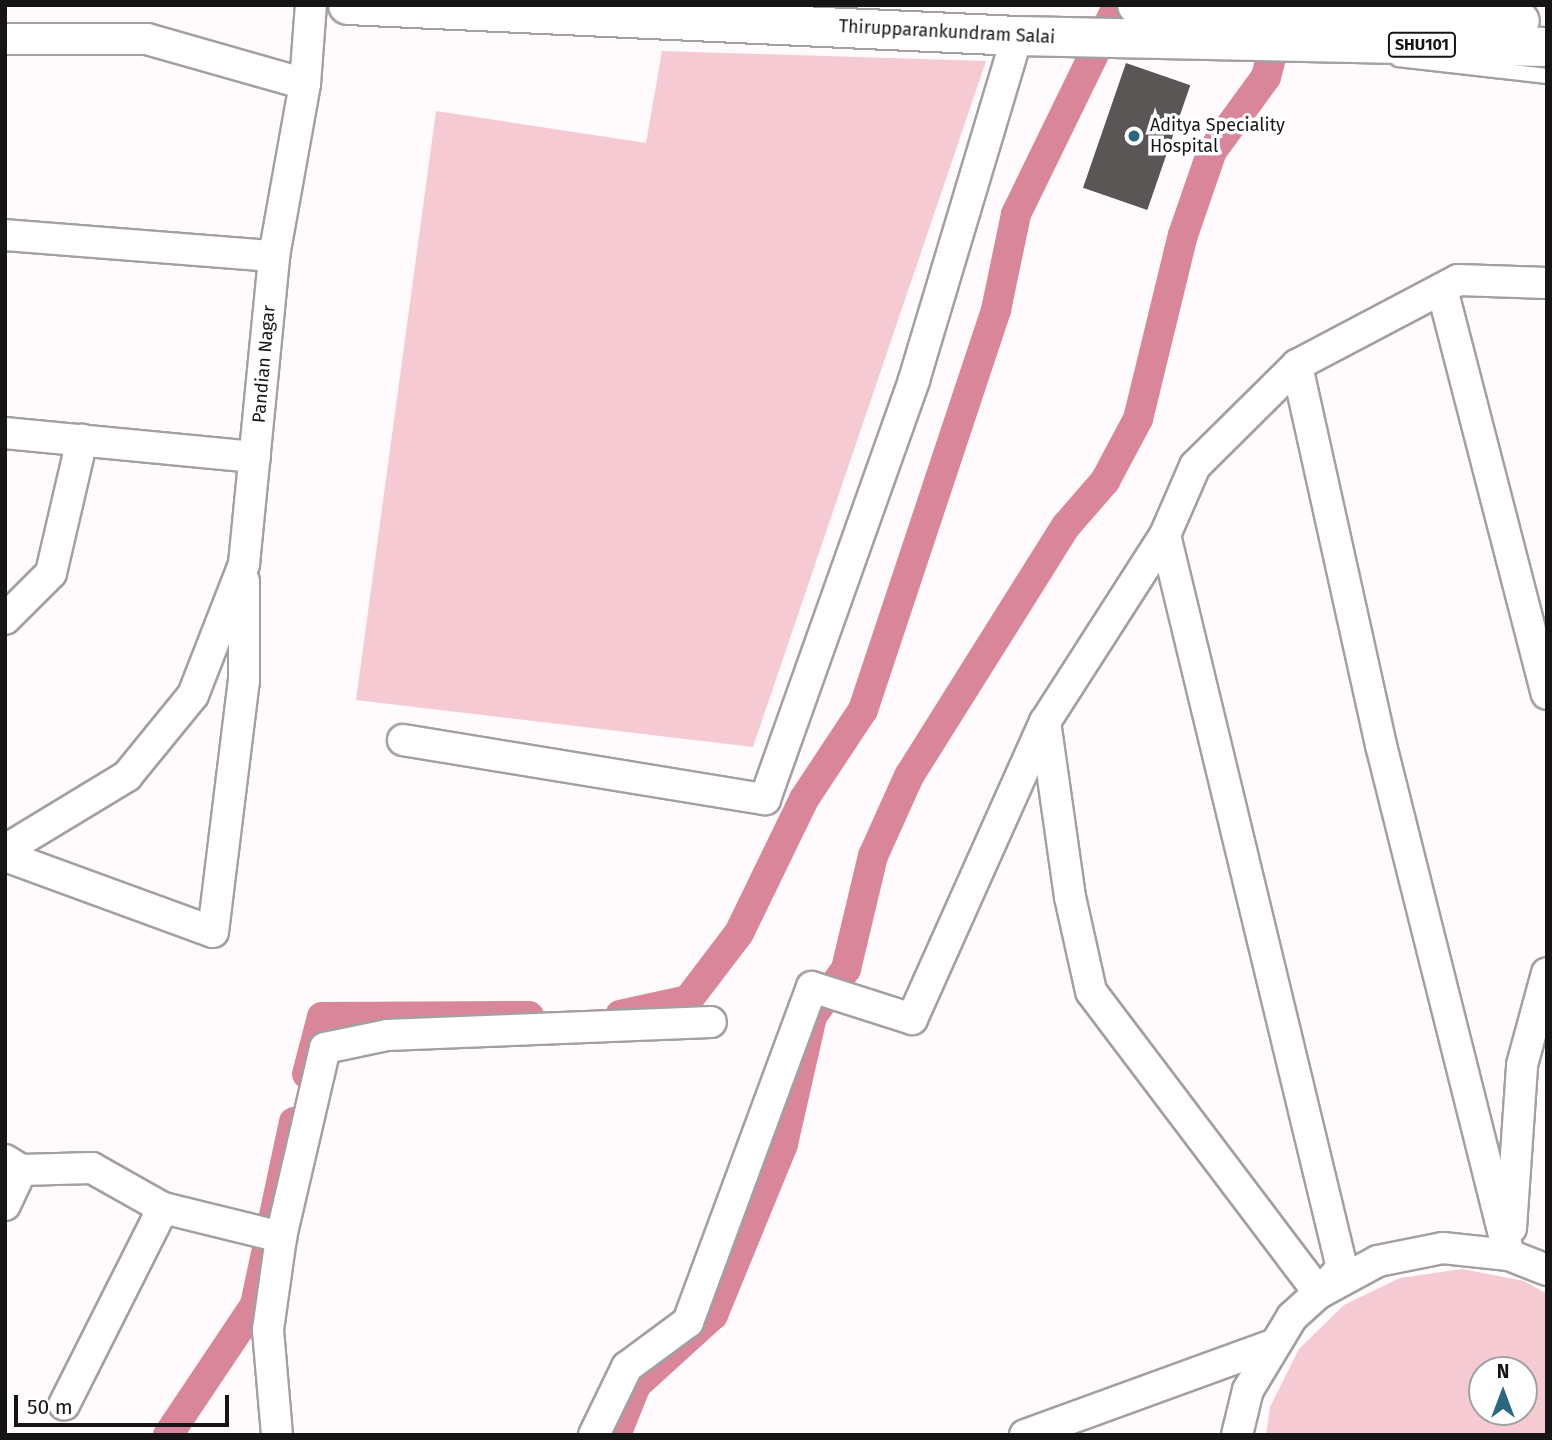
<!DOCTYPE html>
<html>
<head>
<meta charset="utf-8">
<style>
	body { margin:0 }
	#map { position:relative; width:1552px; height:1440px; overflow:hidden; background:#fffafb; font-family:"Fira Sans",sans-serif }
	div>[style] { position:absolute }
	.green>* { inset:0; background:#f6cad3 }
	.canal>* { height:30px; margin:-15px; padding:0 15px; transform-origin:15px; border-radius:15px; background:#da869a }
	.building>* { inset:0; background:#5a5656; transform-origin:0 0 }
	.roads { filter:drop-shadow(2px 0 #a49fa0) drop-shadow(-2px 0 #a49fa0) drop-shadow(0 2px #a49fa0) drop-shadow(0 -2px #a49fa0) }
	.lane>* { height:14px; margin:-7px; padding:0 7px; transform-origin:7px; border-radius:7px; background:#fff }
	.street>* { height:30px; margin:-15px; padding:0 15px; transform-origin:15px; border-radius:15px; background:#fff }
	.primary>* { height:38px; margin:-19px; padding:0 19px; transform-origin:19px; border-radius:19px; background:#fff }
	.dots>* { width:19px; height:19px; translate:-50% -50%; box-sizing:border-box; border:4px solid #fff; border-radius:50% }
	span { translate:-50% -50%; white-space:nowrap; text-align:center; line-height:1.15; -webkit-text-stroke:7px #fff; paint-order:stroke }
	.shield-label span { padding:2px 5px; background:#fff; border:2px solid; border-radius:5px; -webkit-text-stroke-width:0 }
	.shield-label { font-size:16px; color:#161515; font-weight:700 }
	.street-label { font-size:18px; color:#161515 }
	.poi-label { font-size:18px; color:#161515 }
	.left { translate:0 -50%; text-align:left }
	.frame { position:absolute; inset:0; border:7px solid #161515; pointer-events:none }
	.north { position:absolute; left:1468px; top:1356px; width:70px; height:70px; box-sizing:border-box; background:#fff; border:2px solid #a2a1a1; border-radius:50%; rotate:0deg; font-size:19px; font-weight:700; line-height:28px; text-align:center; color:#161515 }
	.north::after { content:''; display:block; margin:auto; width:24px; height:32px; background:#2b687f; clip-path:polygon(50% 0,100% 100%,50% 72%,0 100%) }
	.scale { position:absolute; left:14px; top:1395px; width:215px; height:32px; box-sizing:border-box; border:4px solid #161515; border-top:0; padding-left:9px; font-size:21px; line-height:24px; white-space:nowrap; color:#161515; -webkit-text-stroke:5px #fff; paint-order:stroke }
</style>
</head>
<body>
<div id="map">
	<div class="green">
		<div style="clip-path:polygon(662px 51px,986px 61px,753px 747px,356px 700px,436px 111px,646px 143px)"></div>
		<div style="clip-path:polygon(evenodd,1462px 1269px,1524px 1281px,1547px 1294px,1547px 1435px,1266px 1435px,1270px 1407px,1299px 1349px,1344px 1305px,1400px 1278px,1462px 1269px,1482px 1370px,1524px 1370px,1524px 1412px,1482px 1412px,1482px 1370px)"></div>
	</div>
	<div class="canal">
		<div style="left:620px;top:1015px;width:70px;rotate:-12.4deg"></div>
		<div style="left:688px;top:1000px;width:84px;rotate:-52.7deg"></div>
		<div style="left:739px;top:933px;width:149px;rotate:-64.1deg"></div>
		<div style="left:804px;top:799px;width:107px;rotate:-56.5deg"></div>
		<div style="left:863px;top:710px;width:422px;rotate:-71.6deg"></div>
		<div style="left:996px;top:310px;width:98px;rotate:-78.2deg"></div>
		<div style="left:1016px;top:214px;width:233px;rotate:-64deg"></div>
		<div style="left:307px;top:1074px;width:59px;rotate:-75.3deg"></div>
		<div style="left:322px;top:1017px;width:207px;rotate:-0.3deg"></div>
		<div style="left:168px;top:1435px;width:156px;rotate:-56.2deg"></div>
		<div style="left:255px;top:1305px;width:187px;rotate:-78deg"></div>
		<div style="left:616px;top:1435px;width:54px;rotate:-68.2deg"></div>
		<div style="left:636px;top:1385px;width:104px;rotate:-42.3deg"></div>
		<div style="left:713px;top:1315px;width:185px;rotate:-67.7deg"></div>
		<div style="left:783px;top:1144px;width:131px;rotate:-77.2deg"></div>
		<div style="left:812px;top:1016px;width:58px;rotate:-54.1deg"></div>
		<div style="left:846px;top:969px;width:116px;rotate:-76.6deg"></div>
		<div style="left:873px;top:856px;width:88px;rotate:-65.8deg"></div>
		<div style="left:909px;top:776px;width:295px;rotate:-57.9deg"></div>
		<div style="left:1066px;top:526px;width:60px;rotate:-49.1deg"></div>
		<div style="left:1105px;top:481px;width:70px;rotate:-62deg"></div>
		<div style="left:1138px;top:419px;width:189px;rotate:-76.3deg"></div>
		<div style="left:1183px;top:235px;width:89px;rotate:-71deg"></div>
		<div style="left:1212px;top:151px;width:92px;rotate:-53.9deg"></div>
		<div style="left:1266px;top:77px;width:56px;rotate:-75.5deg"></div>
	</div>
	<div class="building">
		<div style="left:1126px;top:63px;width:68px;height:132px;rotate:19deg"></div>
	</div>
	<div class="roads">
		<div class="lane">
			<div style="left:1398px;top:59px;width:150px;rotate:6.5deg"></div>
		</div>
		<div class="street">
			<div style="left:5px;top:39px;width:142px"></div>
			<div style="left:147px;top:39px;width:164px;rotate:15.9deg"></div>
			<div style="left:5px;top:235px;width:270px;rotate:4.5deg"></div>
			<div style="left:1442px;top:289px;width:418px;rotate:75.5deg"></div>
			<div style="left:5px;top:433px;width:251px;rotate:5.5deg"></div>
			<div style="left:1165px;top:535px;width:754px;rotate:76.42deg"></div>
			<div style="left:1342px;top:1268px;width:34px;rotate:133deg"></div>
			<div style="left:1319px;top:1293px;width:378px;rotate:-127.1deg"></div>
			<div style="left:1091px;top:991px;width:96px;rotate:-102.6deg"></div>
			<div style="left:1070px;top:897px;width:177px;rotate:-98.1deg"></div>
			<div style="left:1045px;top:722px;width:222px;rotate:-57.3deg"></div>
			<div style="left:1165px;top:535px;width:75px;rotate:-66.5deg"></div>
			<div style="left:1195px;top:466px;width:144px;rotate:-44.7deg"></div>
			<div style="left:5px;top:619px;width:65px;rotate:-45deg"></div>
			<div style="left:51px;top:573px;width:137px;rotate:-76.9deg"></div>
			<div style="left:403px;top:740px;width:367px;rotate:9.3deg"></div>
			<div style="left:765px;top:799px;width:445px;rotate:-70.4deg"></div>
			<div style="left:914px;top:380px;width:359px;rotate:-73.3deg"></div>
			<div style="left:5px;top:850px;width:143px;rotate:-31.2deg"></div>
			<div style="left:127px;top:776px;width:104px;rotate:-50.8deg"></div>
			<div style="left:193px;top:695px;width:141px;rotate:-68.7deg"></div>
			<div style="left:244px;top:564px;width:309px;rotate:-84.4deg"></div>
			<div style="left:274px;top:256px;width:175px;rotate:-79.8deg"></div>
			<div style="left:305px;top:84px;width:79px;rotate:-85.7deg"></div>
			<div style="left:5px;top:856px;width:221px;rotate:20.1deg"></div>
			<div style="left:213px;top:932px;width:253px;rotate:-83deg"></div>
			<div style="left:244px;top:681px;width:100px;rotate:-90deg"></div>
			<div style="left:5px;top:1160px;width:19px;rotate:32deg"></div>
			<div style="left:21px;top:1170px;width:71px;rotate:-1.6deg"></div>
			<div style="left:92px;top:1168px;width:81px;rotate:29.4deg"></div>
			<div style="left:163px;top:1208px;width:220px;rotate:116.7deg"></div>
			<div style="left:5px;top:1205px;width:38px;rotate:-65deg"></div>
			<div style="left:163px;top:1208px;width:122px;rotate:13.8deg"></div>
			<div style="left:281px;top:1237px;width:194px;rotate:-76.9deg"></div>
			<div style="left:325px;top:1048px;width:63px;rotate:-11.8deg"></div>
			<div style="left:387px;top:1035px;width:324px;rotate:-2.3deg"></div>
			<div style="left:1511px;top:1228px;width:163px;rotate:-86.1deg"></div>
			<div style="left:1522px;top:1065px;width:95px;rotate:-74.8deg"></div>
			<div style="left:1509px;top:1255px;width:526px;rotate:-104.09deg"></div>
			<div style="left:1381px;top:745px;width:389px;rotate:-102.5deg"></div>
			<div style="left:1297px;top:365px;width:182px;rotate:-27.8deg"></div>
			<div style="left:1458px;top:280px;width:89px;rotate:1.9deg"></div>
			<div style="left:277px;top:1435px;width:105px;rotate:-94.9deg"></div>
			<div style="left:268px;top:1330px;width:94px;rotate:-82deg"></div>
			<div style="left:594px;top:1435px;width:76px;rotate:-64.1deg"></div>
			<div style="left:627px;top:1367px;width:76px;rotate:-36.4deg"></div>
			<div style="left:688px;top:1322px;width:357px;rotate:-69.7deg"></div>
			<div style="left:812px;top:987px;width:105px;rotate:17.7deg"></div>
			<div style="left:912px;top:1019px;width:325px;rotate:-65.9deg"></div>
			<div style="left:1025px;top:1435px;width:261px;rotate:-20deg"></div>
			<div style="left:1237px;top:1435px;width:46px;rotate:-76.3deg"></div>
			<div style="left:1248px;top:1390px;width:85px;rotate:-58.9deg"></div>
			<div style="left:1292px;top:1317px;width:36px;rotate:-42deg"></div>
			<div style="left:1319px;top:1293px;width:67px;rotate:-28.5deg"></div>
			<div style="left:1378px;top:1261px;width:66px;rotate:-11.3deg"></div>
			<div style="left:1443px;top:1248px;width:66px;rotate:6.1deg"></div>
			<div style="left:1509px;top:1255px;width:41px;rotate:21.5deg"></div>
		</div>
		<div class="primary">
			<div style="left:348px;top:5px;width:670px;rotate:2.65deg"></div>
			<div style="left:1017px;top:36px;width:530px;rotate:1.19deg"></div>
			<div style="left:1137px;top:5px;width:383px;rotate:2.4deg"></div>
		</div>
	</div>
	<div class="dots">
		<div style="left:1134px;top:136px;background:#2b687f"></div>
	</div>
	<div class="shield-label">
		<span style="left:1422px;top:45px">SHU101</span>
	</div>
	<div class="street-label">
		<span style="left:947px;top:32px;rotate:3deg">Thirupparankundram Salai</span>
		<span style="left:264px;top:364px;rotate:-85deg">Pandian Nagar</span>
	</div>
	<div class="poi-label">
		<span class="left" style="left:1150px;top:136px">Aditya Speciality<br>Hospital</span>
	</div>
	<div class="frame"></div>
	<div class="north">N</div>
	<div class="scale">50 m</div>
</div>
</body>
</html>
